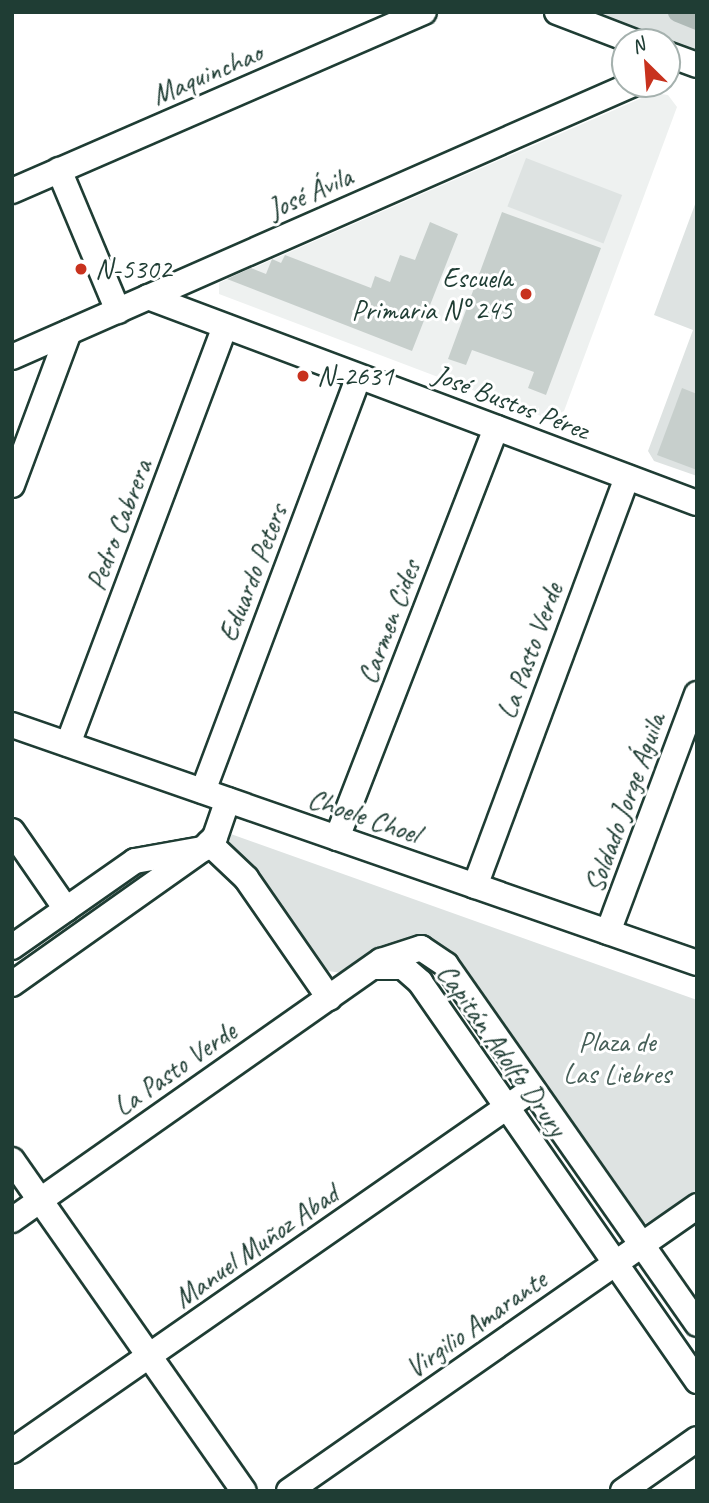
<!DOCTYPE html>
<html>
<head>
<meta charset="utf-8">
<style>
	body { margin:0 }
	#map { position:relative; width:709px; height:1503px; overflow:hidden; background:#fff; font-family:Caveat,sans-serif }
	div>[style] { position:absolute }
	.built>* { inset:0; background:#eef1f0 }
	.green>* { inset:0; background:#dee3e2; transform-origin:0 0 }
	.canal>* { height:19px; margin:-9.5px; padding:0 9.5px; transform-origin:9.5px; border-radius:9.5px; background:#afbab7 }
	.building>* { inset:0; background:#c7cfcc }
	.roads { filter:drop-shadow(2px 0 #1f3d34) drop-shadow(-2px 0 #1f3d34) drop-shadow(0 2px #1f3d34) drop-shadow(0 -2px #1f3d34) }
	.minor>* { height:24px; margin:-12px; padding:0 12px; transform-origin:12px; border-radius:12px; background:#fff }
	.dots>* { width:19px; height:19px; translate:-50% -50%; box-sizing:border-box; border:4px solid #fff; border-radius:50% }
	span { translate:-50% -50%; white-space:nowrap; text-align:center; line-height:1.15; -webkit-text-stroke:6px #fff; paint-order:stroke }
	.street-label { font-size:28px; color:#1f3d34 }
	.poi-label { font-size:28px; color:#1f3d34 }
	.left { translate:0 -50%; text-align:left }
	.right { translate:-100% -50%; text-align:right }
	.park-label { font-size:28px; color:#455e57 }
	.frame { position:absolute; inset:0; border:14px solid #1f3d34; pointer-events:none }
	.north { position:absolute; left:611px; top:28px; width:70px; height:70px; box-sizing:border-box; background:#fff; border:2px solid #a5b1ae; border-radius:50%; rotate:335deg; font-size:19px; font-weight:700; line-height:28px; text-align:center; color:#1f3d34 }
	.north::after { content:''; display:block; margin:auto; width:24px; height:32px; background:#c8321e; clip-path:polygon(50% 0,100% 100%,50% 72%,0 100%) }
</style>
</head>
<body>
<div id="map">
	<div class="built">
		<div style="clip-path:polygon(653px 93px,668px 95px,677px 107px,564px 411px,549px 419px,219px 294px,219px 283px)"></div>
	</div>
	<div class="green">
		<div style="clip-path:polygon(591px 12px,697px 12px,697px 52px)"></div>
		<div style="left:526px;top:158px;width:103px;height:52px;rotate:21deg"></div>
		<div style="clip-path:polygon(697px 199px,697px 476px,654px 461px,648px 451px,693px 330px,654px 315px)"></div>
		<div style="clip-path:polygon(228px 833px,697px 1000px,697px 1194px,641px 1226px,411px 939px,341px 973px,322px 970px,227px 843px)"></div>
	</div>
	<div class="canal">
		<div style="left:677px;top:12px;width:22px;rotate:22deg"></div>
	</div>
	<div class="building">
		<div style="clip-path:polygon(502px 212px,601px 248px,546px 395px,528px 388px,534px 372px,472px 350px,466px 365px,448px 359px)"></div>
		<div style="clip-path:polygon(430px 222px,458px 234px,412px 351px,227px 279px,251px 268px,266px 274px,272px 259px,281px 263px,285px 255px,371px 288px,375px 276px,390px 282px,400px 255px,415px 260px)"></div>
		<div style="clip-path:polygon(682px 388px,697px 394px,697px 470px,657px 455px)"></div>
	</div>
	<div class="roads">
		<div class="minor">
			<div style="left:557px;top:12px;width:84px;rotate:21deg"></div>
			<div style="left:667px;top:54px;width:32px;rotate:20deg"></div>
			<div style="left:59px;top:170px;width:153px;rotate:67.3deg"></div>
			<div style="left:12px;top:191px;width:449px;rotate:-23.5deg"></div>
			<div style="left:148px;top:297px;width:586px;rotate:20.57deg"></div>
			<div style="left:12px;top:357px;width:678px;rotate:-23.73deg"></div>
			<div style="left:12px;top:485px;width:163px;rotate:-69.6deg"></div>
			<div style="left:12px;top:725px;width:725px;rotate:19.16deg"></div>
			<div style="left:68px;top:744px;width:446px;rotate:-69.4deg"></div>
			<div style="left:203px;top:791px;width:442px;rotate:-69.4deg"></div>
			<div style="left:12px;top:831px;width:95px;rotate:55.3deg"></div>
			<div style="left:337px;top:838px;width:440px;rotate:-68.8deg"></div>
			<div style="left:209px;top:843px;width:51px;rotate:43.4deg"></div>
			<div style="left:246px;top:878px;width:146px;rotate:55.3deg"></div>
			<div style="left:475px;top:886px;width:436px;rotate:-69.6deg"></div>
			<div style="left:608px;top:932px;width:254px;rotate:-69.5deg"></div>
			<div style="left:12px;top:947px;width:150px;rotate:-35deg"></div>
			<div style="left:135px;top:861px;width:68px;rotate:-10.2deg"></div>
			<div style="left:373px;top:967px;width:30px"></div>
			<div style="left:403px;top:967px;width:23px;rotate:41deg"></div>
			<div style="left:420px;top:982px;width:486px;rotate:55.2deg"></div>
			<div style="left:12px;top:984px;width:234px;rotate:-35.3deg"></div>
			<div style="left:203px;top:849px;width:17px;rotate:-45deg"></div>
			<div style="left:215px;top:837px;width:39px;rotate:-71deg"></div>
			<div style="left:12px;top:1160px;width:404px;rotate:55deg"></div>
			<div style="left:12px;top:1220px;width:451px;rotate:-35.1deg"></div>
			<div style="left:381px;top:961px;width:42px;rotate:-18deg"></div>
			<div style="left:421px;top:948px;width:30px;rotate:34deg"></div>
			<div style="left:446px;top:965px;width:438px;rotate:55deg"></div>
			<div style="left:12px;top:1451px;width:634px;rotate:-34.79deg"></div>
			<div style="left:289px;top:1491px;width:498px;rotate:-34.9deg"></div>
			<div style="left:623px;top:1491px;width:90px;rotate:-35.1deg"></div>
		</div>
	</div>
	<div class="dots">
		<div style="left:81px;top:269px;background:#c8321e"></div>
		<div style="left:526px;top:294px;background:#c8321e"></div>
		<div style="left:303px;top:376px;background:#c8321e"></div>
	</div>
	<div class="street-label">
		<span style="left:207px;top:74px;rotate:-23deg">Maquinchao</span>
		<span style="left:310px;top:193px;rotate:-24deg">José Ávila</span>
		<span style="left:511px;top:402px;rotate:21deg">José Bustos Pérez</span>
		<span style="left:119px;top:525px;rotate:-69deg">Pedro Cabrera</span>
		<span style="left:253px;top:573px;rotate:-69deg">Eduardo Peters</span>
		<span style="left:389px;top:622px;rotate:-69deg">Carmen Cides</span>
		<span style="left:530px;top:651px;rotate:-70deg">La Pasto Verde</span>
		<span style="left:625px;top:803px;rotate:-70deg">Soldado Jorge Águila</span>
		<span style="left:364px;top:816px;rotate:19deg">Choele Choel</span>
		<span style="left:502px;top:1050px;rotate:55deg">Capitán Adolfo Drury</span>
		<span style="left:175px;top:1069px;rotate:-35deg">La Pasto Verde</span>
		<span style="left:256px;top:1246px;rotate:-35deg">Manuel Muñoz Abad</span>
		<span style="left:476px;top:1324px;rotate:-35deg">Virgilio Amarante</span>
	</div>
	<div class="poi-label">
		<span class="left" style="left:95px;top:269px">N-5302</span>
		<span class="right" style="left:512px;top:294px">Escuela<br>Primaria N° 245</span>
		<span class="left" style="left:317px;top:376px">N-2631</span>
	</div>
	<div class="park-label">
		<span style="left:617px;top:1058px">Plaza de<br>Las Liebres</span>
	</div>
	<div class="frame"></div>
	<div class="north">N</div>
</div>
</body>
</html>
